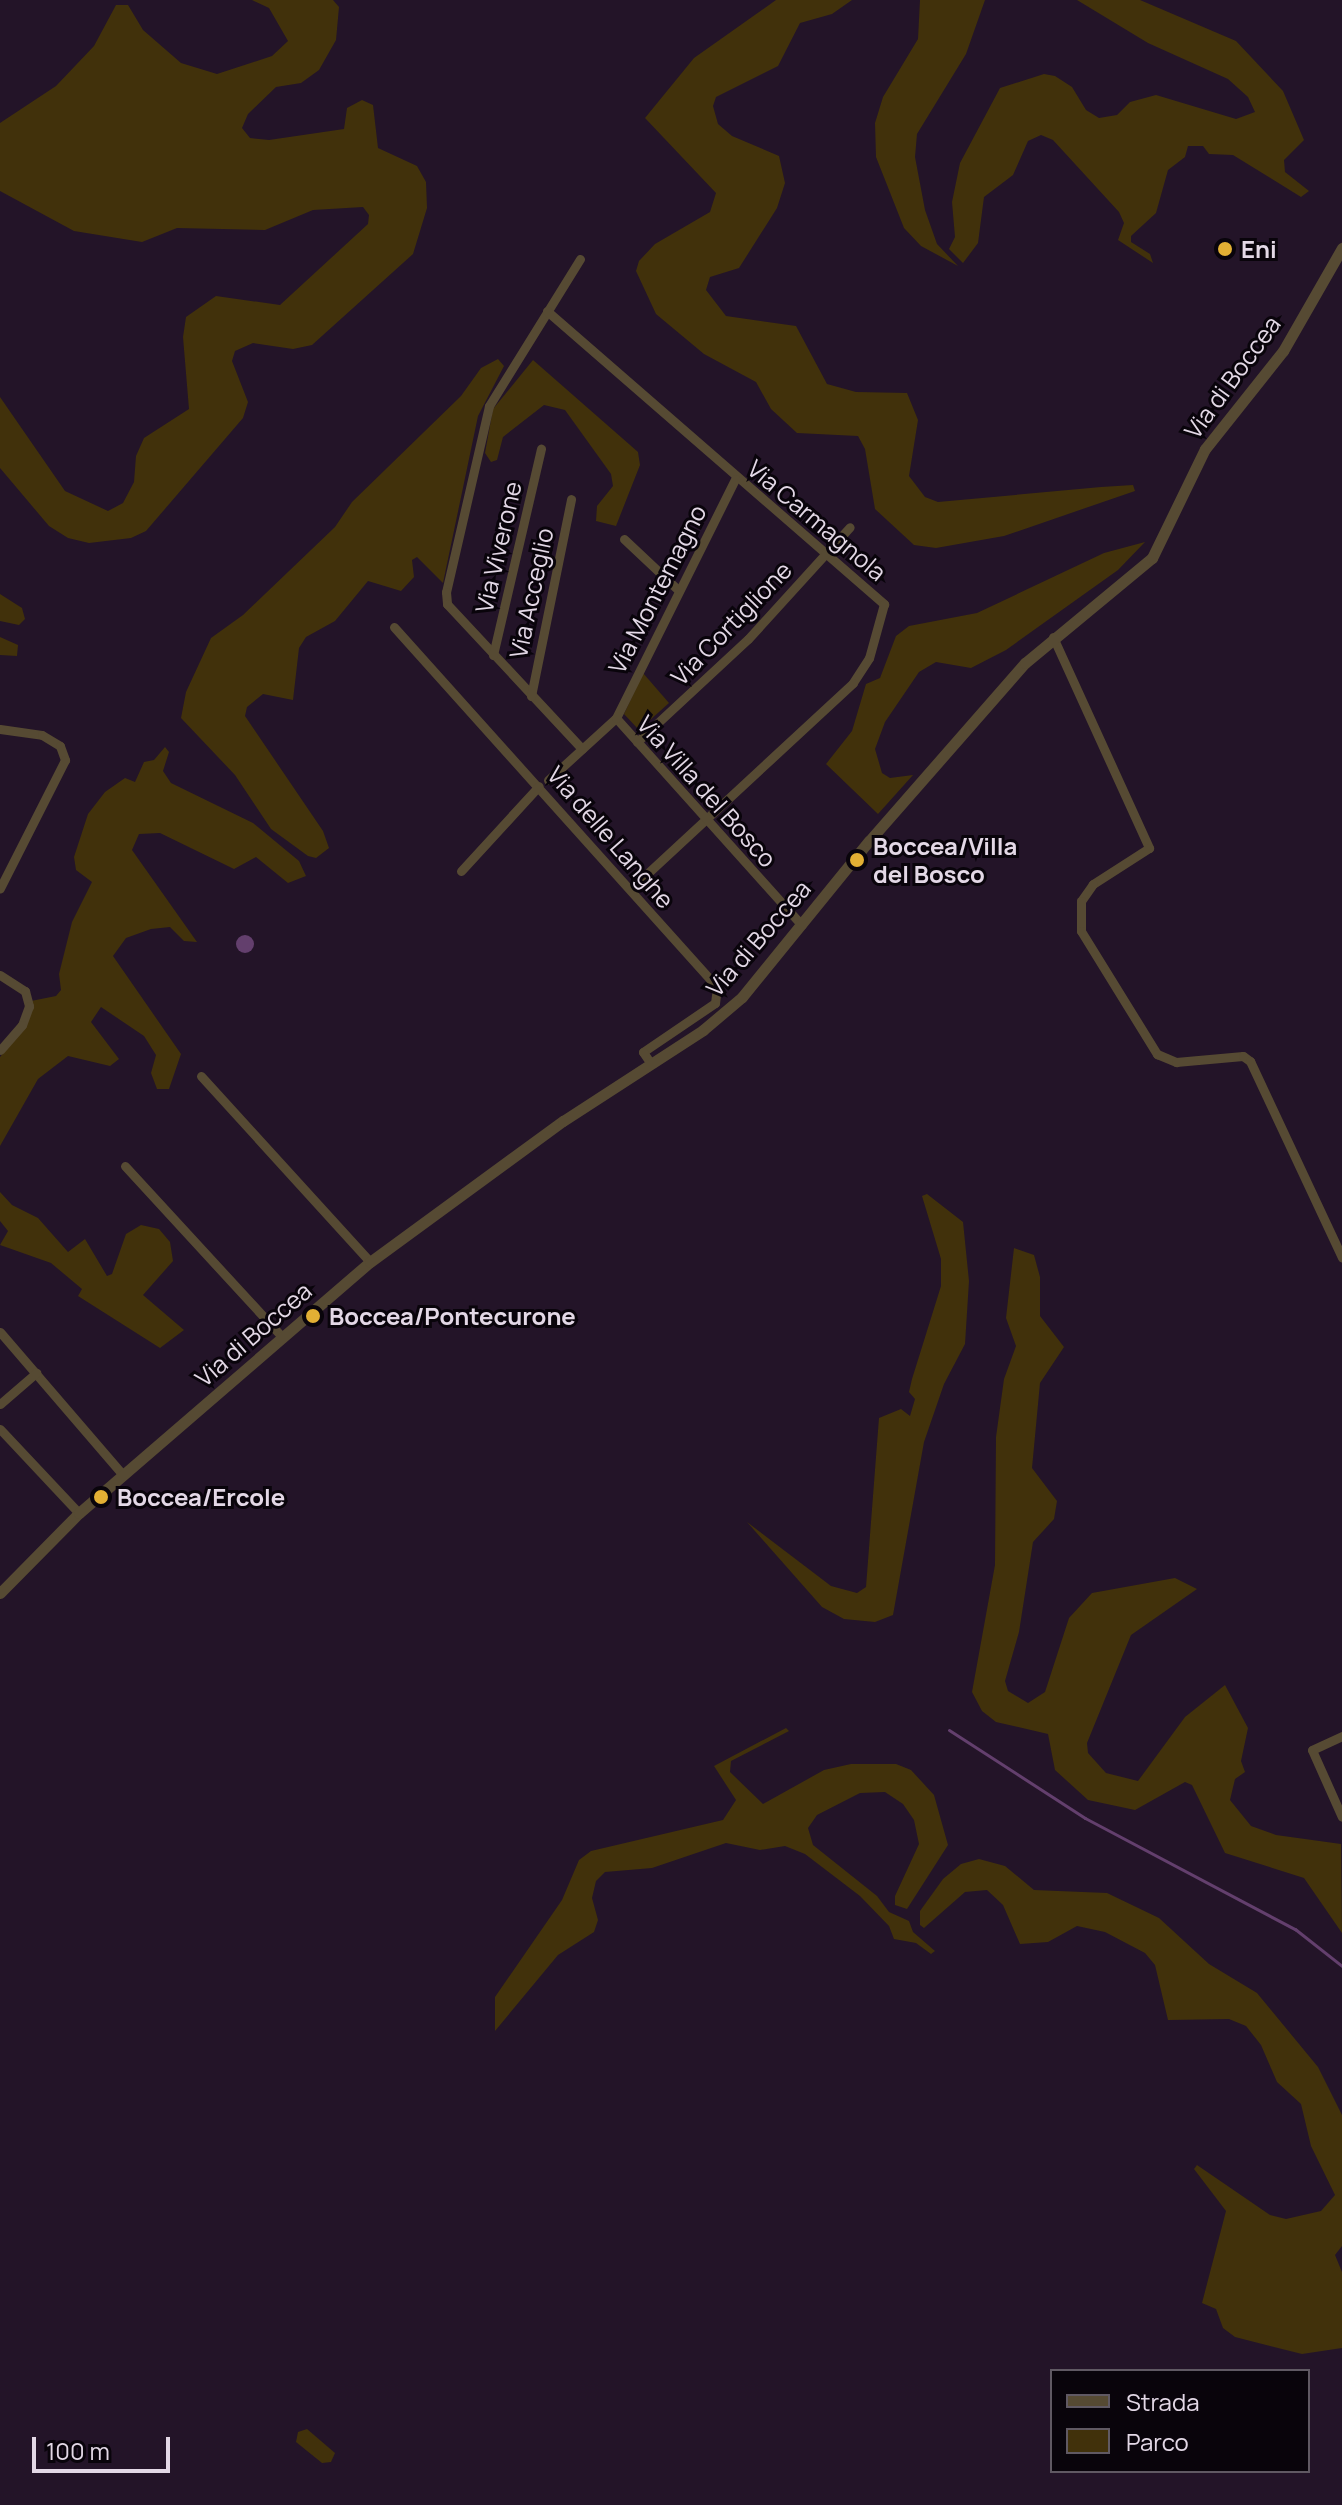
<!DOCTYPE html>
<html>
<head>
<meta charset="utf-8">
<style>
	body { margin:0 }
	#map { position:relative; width:1342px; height:2505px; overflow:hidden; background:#231428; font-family:Manrope,sans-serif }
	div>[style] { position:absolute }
	.green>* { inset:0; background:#41310b }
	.water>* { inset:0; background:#633f6d }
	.round { border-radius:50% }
	.stream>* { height:3px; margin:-1.5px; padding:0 1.5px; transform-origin:1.5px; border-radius:1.5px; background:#633f6d }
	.minor>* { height:9px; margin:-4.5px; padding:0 4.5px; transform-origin:4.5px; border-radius:4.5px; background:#564a33 }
	.tertiary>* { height:11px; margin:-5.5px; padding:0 5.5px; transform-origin:5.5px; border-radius:5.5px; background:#564a33 }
	.dots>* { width:22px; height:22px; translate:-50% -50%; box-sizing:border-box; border:4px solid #09040b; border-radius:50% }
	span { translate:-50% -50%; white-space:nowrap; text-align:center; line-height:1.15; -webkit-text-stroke:6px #09040b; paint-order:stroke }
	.poi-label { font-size:24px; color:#e3d8e6; font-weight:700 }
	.left { translate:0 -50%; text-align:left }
	.street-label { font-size:24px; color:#e3d8e6 }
	.legend { position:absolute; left:1050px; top:2369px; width:260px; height:104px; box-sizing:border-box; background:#09040b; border:2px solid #605963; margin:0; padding:10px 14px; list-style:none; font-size:24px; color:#e3d8e6 }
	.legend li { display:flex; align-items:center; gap:16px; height:40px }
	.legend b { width:40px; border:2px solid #605963 }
	.scale { position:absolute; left:32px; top:2437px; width:138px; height:36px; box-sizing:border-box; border:4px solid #e3d8e6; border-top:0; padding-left:10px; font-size:24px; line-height:28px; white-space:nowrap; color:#e3d8e6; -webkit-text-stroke:6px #09040b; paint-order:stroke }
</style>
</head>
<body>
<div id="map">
	<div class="green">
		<div style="clip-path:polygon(252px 0,333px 0,339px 7px,336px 40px,319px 70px,301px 83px,276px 87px,248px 114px,242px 128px,250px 138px,269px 140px,344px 129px,347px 108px,362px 100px,373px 105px,378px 148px,417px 166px,426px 182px,427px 208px,413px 254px,312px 345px,293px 349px,253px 343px,235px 351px,232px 361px,248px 402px,243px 418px,146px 531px,131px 538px,89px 543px,68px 538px,49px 526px,0 468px,0 397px,65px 491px,108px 511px,123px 503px,134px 482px,136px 456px,144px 438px,189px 409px,183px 337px,186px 317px,216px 296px,280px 305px,368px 224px,369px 215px,363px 207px,313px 210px,265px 230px,177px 228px,142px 242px,74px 231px,0 191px,0 123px,56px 86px,94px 46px,116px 5px,128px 5px,143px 30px,181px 63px,217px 74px,272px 56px,288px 41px,269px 8px)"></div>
		<div style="clip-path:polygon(776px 0,852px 0,832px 14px,800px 23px,778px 66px,716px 97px,713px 106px,718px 124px,732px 136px,779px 156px,785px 183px,777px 208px,739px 268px,710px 277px,706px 290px,726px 316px,796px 326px,827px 384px,856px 392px,907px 393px,918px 420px,909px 476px,925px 497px,938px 502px,1101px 487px,1133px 485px,1135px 491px,1004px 536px,936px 548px,914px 545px,875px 509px,865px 449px,858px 436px,797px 433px,771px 409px,756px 382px,704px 354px,656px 314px,636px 271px,639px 261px,655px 244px,710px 212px,716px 193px,645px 118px,694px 58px)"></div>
		<div style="clip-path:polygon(920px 0,985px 0,966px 54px,917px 134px,915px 157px,925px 210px,937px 244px,958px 266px,921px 246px,904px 228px,876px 157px,875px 123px,883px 97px,918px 39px)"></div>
		<div style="clip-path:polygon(1077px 0,1140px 0,1236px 41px,1283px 91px,1304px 140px,1284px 160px,1285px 172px,1309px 191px,1301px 197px,1233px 155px,1209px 154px,1203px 146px,1188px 146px,1185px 157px,1168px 170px,1156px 213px,1131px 236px,1131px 242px,1150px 254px,1153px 263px,1118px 240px,1124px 223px,1119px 212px,1053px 140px,1041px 135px,1028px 141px,1013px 175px,984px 197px,978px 243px,963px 263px,949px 249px,955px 237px,952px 202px,960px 163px,1000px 88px,1044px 74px,1055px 76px,1072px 87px,1086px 110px,1099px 118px,1117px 115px,1130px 102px,1156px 95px,1236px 119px,1255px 112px,1248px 97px,1228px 79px,1148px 43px)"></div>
		<div style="clip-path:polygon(498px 359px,504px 366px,478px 416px,443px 583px,417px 557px,412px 560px,414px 577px,401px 591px,368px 581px,335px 621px,306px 637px,299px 648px,293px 700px,263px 694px,247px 707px,245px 716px,323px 831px,329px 848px,316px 858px,308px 856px,271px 829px,235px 775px,181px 718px,186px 692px,211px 638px,243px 615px,335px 527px,352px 502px,461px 396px,481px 368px)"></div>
		<div style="clip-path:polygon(533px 360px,638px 452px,640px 465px,616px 526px,596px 521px,597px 506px,613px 486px,611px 474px,565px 410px,544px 405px,503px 437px,497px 460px,491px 462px,485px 453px,493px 409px)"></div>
		<div style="clip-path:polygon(1145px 542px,1118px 570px,1006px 650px,971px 668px,936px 662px,919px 672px,885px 722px,875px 749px,882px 773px,890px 778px,913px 775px,878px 814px,826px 764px,852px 731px,866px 684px,880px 678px,896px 636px,909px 626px,977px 613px,1104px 553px)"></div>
		<div style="clip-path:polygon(0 594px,22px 608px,25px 619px,19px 625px,0 621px)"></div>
		<div style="clip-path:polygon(0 637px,18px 645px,17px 656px,0 655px)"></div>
		<div style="clip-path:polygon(643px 673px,669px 703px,639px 730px,624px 714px)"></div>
		<div style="clip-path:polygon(165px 747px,169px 752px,163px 771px,171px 783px,253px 823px,299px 861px,306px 876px,288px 883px,256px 857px,234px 869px,160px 833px,139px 834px,132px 850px,197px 942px,184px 941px,170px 927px,151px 929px,126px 938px,113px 956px,181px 1054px,169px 1089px,157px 1089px,151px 1073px,156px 1055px,144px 1036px,101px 1007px,91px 1022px,119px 1059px,110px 1066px,68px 1056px,38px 1079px,0 1146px,0 1057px,25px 1026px,31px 1001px,56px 996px,61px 990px,59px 974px,72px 922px,92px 882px,76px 870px,74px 857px,88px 814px,105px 792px,125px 778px,135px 782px,144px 762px,154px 760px)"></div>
		<div style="clip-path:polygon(0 1192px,12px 1205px,38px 1218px,68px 1252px,85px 1239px,107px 1276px,112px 1274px,126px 1234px,141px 1225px,159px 1229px,170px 1242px,173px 1261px,143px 1295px,184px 1330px,160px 1348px,78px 1296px,82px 1289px,51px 1263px,0 1245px,8px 1231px,0 1221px)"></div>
		<div style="clip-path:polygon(927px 1194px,963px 1222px,969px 1281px,965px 1344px,944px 1384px,924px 1442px,893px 1615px,875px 1622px,844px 1619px,822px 1607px,747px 1522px,831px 1586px,857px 1593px,866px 1587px,879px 1418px,901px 1409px,910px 1416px,915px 1399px,909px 1392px,912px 1379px,941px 1286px,941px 1259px,922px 1196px)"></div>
		<div style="clip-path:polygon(1014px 1248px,1034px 1255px,1040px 1277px,1040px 1316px,1064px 1347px,1040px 1383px,1032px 1468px,1057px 1501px,1054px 1519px,1033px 1542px,1019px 1632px,1005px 1681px,1008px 1691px,1028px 1703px,1045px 1692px,1069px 1618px,1092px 1593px,1175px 1578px,1197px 1589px,1131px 1635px,1087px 1743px,1088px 1753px,1106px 1773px,1138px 1781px,1185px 1717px,1225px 1685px,1248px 1728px,1241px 1761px,1245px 1772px,1235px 1779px,1230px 1800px,1251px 1826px,1276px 1835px,1341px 1844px,1342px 1933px,1304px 1878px,1225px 1853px,1192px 1785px,1185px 1782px,1135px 1810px,1088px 1800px,1055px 1770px,1048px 1734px,996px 1722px,982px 1711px,972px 1692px,995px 1565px,996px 1437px,1004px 1379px,1016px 1346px,1006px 1318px)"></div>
		<div style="clip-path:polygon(786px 1728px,789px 1731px,731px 1761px,730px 1772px,763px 1804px,824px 1770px,851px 1764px,896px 1764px,911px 1770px,934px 1795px,948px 1845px,907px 1909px,895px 1905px,895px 1896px,919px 1844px,914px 1820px,903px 1804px,885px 1792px,860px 1793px,817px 1815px,808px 1828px,813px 1845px,877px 1896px,889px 1912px,909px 1921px,913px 1932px,935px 1951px,931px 1954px,916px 1943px,894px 1939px,889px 1926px,860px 1896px,805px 1854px,785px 1846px,760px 1850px,726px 1843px,652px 1868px,605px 1872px,596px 1881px,592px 1898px,598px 1920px,594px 1932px,558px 1955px,495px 2031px,495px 1997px,562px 1900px,579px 1860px,591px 1851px,723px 1820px,736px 1800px,714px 1766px)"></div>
		<div style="clip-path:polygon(979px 1859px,1005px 1866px,1034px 1890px,1107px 1893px,1159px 1918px,1209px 1964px,1257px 1993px,1318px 2067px,1342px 2115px,1342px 2246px,1335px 2255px,1342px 2272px,1342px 2348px,1302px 2354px,1235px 2337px,1223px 2328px,1216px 2309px,1202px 2303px,1226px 2211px,1194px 2169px,1197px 2165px,1270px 2215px,1286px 2219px,1321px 2211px,1335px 2195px,1311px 2146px,1301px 2104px,1277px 2082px,1261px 2045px,1246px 2026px,1229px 2019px,1168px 2020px,1155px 1965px,1145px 1953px,1105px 1932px,1077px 1926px,1048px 1942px,1020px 1944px,1003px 1905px,987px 1890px,965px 1892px,924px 1928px,920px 1925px,920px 1911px,943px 1879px,961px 1864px)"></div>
		<div style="clip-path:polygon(307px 2429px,335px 2453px,331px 2462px,322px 2463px,296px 2442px,298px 2432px)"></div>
	</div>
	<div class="water">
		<div class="round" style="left:236px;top:935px;width:18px;height:18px"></div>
	</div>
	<div class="stream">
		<div style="left:949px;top:1730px;width:162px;rotate:32.9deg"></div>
		<div style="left:1085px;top:1818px;width:238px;rotate:27.9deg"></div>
		<div style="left:1295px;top:1929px;width:60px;rotate:38.2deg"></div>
	</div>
	<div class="minor">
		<div style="left:580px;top:259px;width:173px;rotate:121.8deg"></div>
		<div style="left:489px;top:406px;width:191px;rotate:103deg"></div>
		<div style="left:446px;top:592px;width:12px;rotate:85deg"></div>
		<div style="left:447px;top:604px;width:198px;rotate:47deg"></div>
		<div style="left:547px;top:311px;width:447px;rotate:41deg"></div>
		<div style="left:884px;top:604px;width:56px;rotate:105.5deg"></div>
		<div style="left:869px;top:658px;width:30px;rotate:123deg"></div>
		<div style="left:853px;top:683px;width:293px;rotate:137.2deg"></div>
		<div style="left:624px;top:539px;width:73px;rotate:43.3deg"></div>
		<div style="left:394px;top:627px;width:484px;rotate:48.1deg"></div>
		<div style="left:717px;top:987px;width:16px;rotate:97deg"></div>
		<div style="left:715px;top:1003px;width:87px;rotate:145.8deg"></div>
		<div style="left:643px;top:1052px;width:14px;rotate:56deg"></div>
		<div style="left:1053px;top:637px;width:232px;rotate:65.5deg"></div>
		<div style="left:1149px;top:848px;width:67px;rotate:147.3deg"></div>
		<div style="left:1093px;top:884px;width:21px;rotate:125deg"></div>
		<div style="left:1081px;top:901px;width:30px;rotate:90deg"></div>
		<div style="left:1081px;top:931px;width:145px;rotate:58.3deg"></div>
		<div style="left:1157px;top:1054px;width:21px;rotate:23deg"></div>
		<div style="left:1176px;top:1062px;width:67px;rotate:-5.1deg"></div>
		<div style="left:1243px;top:1056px;width:9px;rotate:36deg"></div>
		<div style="left:1250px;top:1061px;width:217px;rotate:64.9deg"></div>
		<div style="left:493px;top:655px;width:212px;rotate:-76.9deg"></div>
		<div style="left:531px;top:696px;width:201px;rotate:-78.5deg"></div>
		<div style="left:616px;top:718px;width:278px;rotate:48.1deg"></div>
		<div style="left:0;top:729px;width:42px;rotate:8.1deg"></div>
		<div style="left:42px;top:735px;width:21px;rotate:31deg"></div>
		<div style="left:60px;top:746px;width:15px;rotate:70deg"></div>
		<div style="left:65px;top:760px;width:144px;rotate:116.9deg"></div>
		<div style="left:637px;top:742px;width:151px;rotate:-42.9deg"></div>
		<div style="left:748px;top:639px;width:151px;rotate:-47.7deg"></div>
		<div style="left:548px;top:780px;width:92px;rotate:-42.4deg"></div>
		<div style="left:616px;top:718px;width:267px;rotate:-63.5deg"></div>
		<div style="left:461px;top:871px;width:115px;rotate:-47.5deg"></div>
		<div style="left:0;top:975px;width:30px;rotate:33deg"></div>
		<div style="left:25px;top:991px;width:16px;rotate:75deg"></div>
		<div style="left:29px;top:1006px;width:20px;rotate:110deg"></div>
		<div style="left:22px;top:1025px;width:33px;rotate:131deg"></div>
		<div style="left:201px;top:1076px;width:251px;rotate:47.7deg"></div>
		<div style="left:125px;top:1166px;width:232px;rotate:47.4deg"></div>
		<div style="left:0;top:1332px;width:189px;rotate:49.3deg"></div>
		<div style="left:0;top:1404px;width:48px;rotate:-40.7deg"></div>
		<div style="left:0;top:1429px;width:115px;rotate:46.8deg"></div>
		<div style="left:1342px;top:1736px;width:33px;rotate:155deg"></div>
		<div style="left:1312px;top:1750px;width:73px;rotate:65.9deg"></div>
	</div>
	<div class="tertiary">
		<div style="left:0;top:1593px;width:112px;rotate:-45.4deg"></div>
		<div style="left:79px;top:1513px;width:384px;rotate:-40.8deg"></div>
		<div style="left:370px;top:1262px;width:239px;rotate:-36.2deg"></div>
		<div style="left:563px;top:1121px;width:167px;rotate:-33deg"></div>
		<div style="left:703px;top:1030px;width:51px;rotate:-40.2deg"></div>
		<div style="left:742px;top:997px;width:201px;rotate:-50.9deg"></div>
		<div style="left:869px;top:841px;width:237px;rotate:-48.8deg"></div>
		<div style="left:1025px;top:663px;width:165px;rotate:-39.6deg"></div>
		<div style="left:1152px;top:558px;width:121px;rotate:-64.1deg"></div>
		<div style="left:1205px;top:449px;width:125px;rotate:-51.5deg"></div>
		<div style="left:1283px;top:351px;width:119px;rotate:-60.2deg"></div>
	</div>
	<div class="dots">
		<div style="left:1225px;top:249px;background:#e2af34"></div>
		<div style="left:857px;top:860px;background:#e2af34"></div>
		<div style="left:313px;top:1316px;background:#e2af34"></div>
		<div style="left:101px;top:1497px;background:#e2af34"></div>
	</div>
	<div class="poi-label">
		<span class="left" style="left:1241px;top:249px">Eni</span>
		<span class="left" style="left:873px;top:860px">Boccea/Villa<br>del Bosco</span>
		<span class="left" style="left:329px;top:1316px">Boccea/Pontecurone</span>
		<span class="left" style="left:117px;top:1497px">Boccea/Ercole</span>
	</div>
	<div class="street-label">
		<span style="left:1232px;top:377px;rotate:-54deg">Via di Boccea</span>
		<span style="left:817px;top:520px;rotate:40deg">Via Carmagnola</span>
		<span style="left:498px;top:547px;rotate:-77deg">Via Viverone</span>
		<span style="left:657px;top:589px;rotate:-63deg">Via Montemagno</span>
		<span style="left:531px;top:593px;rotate:-78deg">Via Acceglio</span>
		<span style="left:731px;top:623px;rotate:-46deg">Via Cortiglione</span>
		<span style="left:707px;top:791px;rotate:48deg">Via Villa del Bosco</span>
		<span style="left:611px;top:837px;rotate:49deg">Via delle Langhe</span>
		<span style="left:758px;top:938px;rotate:-49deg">Via di Boccea</span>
		<span style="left:253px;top:1334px;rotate:-41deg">Via di Boccea</span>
	</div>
	<ul class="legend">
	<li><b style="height:10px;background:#564a33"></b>Strada</li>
	<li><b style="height:22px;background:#41310b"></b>Parco</li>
	</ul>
	<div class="scale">100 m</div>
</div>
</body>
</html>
